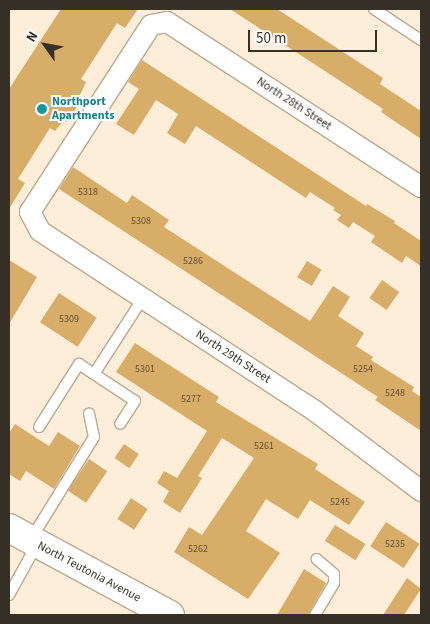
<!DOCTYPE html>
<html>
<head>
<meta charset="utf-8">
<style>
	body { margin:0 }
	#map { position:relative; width:430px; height:624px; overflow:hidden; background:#fdeed9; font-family:"Source Sans 3",sans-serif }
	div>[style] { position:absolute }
	.building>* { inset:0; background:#d8ad68; transform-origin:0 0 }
	.roads { filter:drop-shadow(1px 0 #baa990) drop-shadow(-1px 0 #baa990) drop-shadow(0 1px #baa990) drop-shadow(0 -1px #baa990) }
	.service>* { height:10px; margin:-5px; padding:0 5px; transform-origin:5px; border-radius:5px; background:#fff }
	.minor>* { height:20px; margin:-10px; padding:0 10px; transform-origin:10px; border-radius:10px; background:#fff }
	.secondary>* { height:28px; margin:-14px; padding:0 14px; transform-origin:14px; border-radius:14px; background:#fff }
	.dots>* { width:14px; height:14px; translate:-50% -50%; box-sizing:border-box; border:2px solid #fff; border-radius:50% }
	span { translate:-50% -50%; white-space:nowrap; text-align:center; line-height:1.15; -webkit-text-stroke:4px #fff; paint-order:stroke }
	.number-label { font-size:10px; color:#5f4f36 }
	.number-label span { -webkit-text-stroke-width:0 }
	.culture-label { font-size:12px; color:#0d838f; font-weight:700 }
	.left { translate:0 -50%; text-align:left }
	.street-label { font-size:12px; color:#373026 }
	.frame { position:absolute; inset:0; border:10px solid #373026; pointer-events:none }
	.north { position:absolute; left:20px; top:20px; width:50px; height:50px; -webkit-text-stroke:4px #fff; paint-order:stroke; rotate:302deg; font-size:14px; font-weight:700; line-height:20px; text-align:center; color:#373026 }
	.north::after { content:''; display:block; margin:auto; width:18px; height:22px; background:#373026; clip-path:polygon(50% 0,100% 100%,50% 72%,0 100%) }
	.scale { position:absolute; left:248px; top:30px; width:129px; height:22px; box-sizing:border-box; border:2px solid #373026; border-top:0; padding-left:6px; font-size:15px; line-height:18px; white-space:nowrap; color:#373026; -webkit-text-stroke:4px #fff; paint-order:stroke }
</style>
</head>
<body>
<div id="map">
	<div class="building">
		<div style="clip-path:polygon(61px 9px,138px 9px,125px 28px,117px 23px,81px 79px,86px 82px,79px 97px,82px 99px,67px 122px,64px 120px,55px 131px,50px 128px,18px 179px,25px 183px,9px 209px,9px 89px)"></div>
		<div style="clip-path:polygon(230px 9px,277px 9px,383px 78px,380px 84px,421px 111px,421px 139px,381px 112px,383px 109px)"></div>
		<div style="clip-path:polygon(142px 60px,366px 206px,367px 204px,395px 221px,394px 223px,421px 241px,421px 266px,406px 256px,402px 263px,371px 242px,375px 236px,353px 222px,349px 228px,337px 220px,341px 215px,333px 210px,335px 208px,310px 192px,306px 198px,196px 126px,185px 144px,167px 133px,178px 114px,156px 100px,134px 135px,116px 124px,139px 89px,128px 82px)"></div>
		<div style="clip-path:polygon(73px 167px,127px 203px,132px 195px,169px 220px,164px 227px,310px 321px,333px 286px,350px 297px,338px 316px,364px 333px,356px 346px,373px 357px,371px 360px,414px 387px,412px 391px,421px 397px,421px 431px,375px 400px,378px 397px,59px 189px)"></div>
		<div style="clip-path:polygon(9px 260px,37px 277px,9px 324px)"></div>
		<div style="left:307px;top:261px;width:17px;height:19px;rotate:31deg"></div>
		<div style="left:382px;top:280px;width:21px;height:22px;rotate:35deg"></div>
		<div style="left:59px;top:293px;width:45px;height:35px;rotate:33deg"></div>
		<div style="clip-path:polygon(135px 343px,219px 397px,216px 402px,318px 464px,315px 469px,365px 502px,349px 525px,310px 500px,298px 519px,266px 499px,246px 531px,280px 553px,248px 599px,174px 552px,189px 527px,202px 535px,254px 458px,222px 438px,198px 476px,202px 478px,180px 513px,163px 502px,169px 491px,157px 483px,164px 471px,177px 478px,207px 431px,116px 372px)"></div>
		<div style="clip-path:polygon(15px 424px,49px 446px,58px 432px,80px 446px,54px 489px,26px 471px,20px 481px,9px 474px,9px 433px)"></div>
		<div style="left:124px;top:444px;width:18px;height:17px;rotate:34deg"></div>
		<div style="left:89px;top:459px;width:22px;height:38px;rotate:34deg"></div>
		<div style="left:131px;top:498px;width:20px;height:25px;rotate:33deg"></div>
		<div style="left:386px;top:522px;width:40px;height:29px;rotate:33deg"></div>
		<div style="left:335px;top:525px;width:36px;height:19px;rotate:32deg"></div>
		<div style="clip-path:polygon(304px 569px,326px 583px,308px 615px,277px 615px)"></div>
		<div style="clip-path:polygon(407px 578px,421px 589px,404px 615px,383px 615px)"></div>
	</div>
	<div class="roads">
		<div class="service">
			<div style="left:374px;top:9px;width:56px;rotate:33.4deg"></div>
			<div style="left:94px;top:374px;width:49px;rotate:33.4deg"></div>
			<div style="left:135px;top:401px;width:27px;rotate:123deg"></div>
			<div style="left:39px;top:427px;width:75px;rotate:-57.6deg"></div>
			<div style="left:79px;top:364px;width:18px;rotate:34deg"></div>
			<div style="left:94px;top:374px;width:90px;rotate:-57.2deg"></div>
			<div style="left:31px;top:539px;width:120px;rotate:-58.3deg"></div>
			<div style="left:94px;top:437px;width:24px;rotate:-102deg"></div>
			<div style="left:9px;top:595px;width:58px;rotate:-61.2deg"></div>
			<div style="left:315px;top:615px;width:37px;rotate:-59deg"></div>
			<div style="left:334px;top:583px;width:9px;rotate:-90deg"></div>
			<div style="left:334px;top:574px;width:23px;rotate:-139deg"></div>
		</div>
		<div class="minor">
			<div style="left:421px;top:187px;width:303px;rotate:-147deg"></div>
			<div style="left:167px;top:22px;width:16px;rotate:169deg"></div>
			<div style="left:151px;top:25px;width:223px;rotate:122.9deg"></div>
			<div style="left:30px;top:212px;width:21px;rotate:62deg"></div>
			<div style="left:40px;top:231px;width:329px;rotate:33.2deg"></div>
			<div style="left:315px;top:411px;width:133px;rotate:37deg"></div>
		</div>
		<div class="secondary">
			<div style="left:9px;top:528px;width:183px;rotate:28.4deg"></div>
		</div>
	</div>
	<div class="dots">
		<div style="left:42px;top:109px;background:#0f9aa8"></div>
	</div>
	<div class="number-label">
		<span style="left:88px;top:193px">5318</span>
		<span style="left:141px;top:222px">5308</span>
		<span style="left:193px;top:262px">5286</span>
		<span style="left:69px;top:320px">5309</span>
		<span style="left:145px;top:370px">5301</span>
		<span style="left:363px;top:370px">5254</span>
		<span style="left:395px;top:394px">5248</span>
		<span style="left:191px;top:400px">5277</span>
		<span style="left:264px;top:447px">5261</span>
		<span style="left:340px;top:503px">5245</span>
		<span style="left:395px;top:545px">5235</span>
		<span style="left:198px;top:550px">5262</span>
	</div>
	<div class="culture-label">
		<span class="left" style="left:52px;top:109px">Northport<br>Apartments</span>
	</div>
	<div class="street-label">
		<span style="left:294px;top:104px;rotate:33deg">North 28th Street</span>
		<span style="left:233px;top:357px;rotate:33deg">North 29th Street</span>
		<span style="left:89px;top:572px;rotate:28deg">North Teutonia Avenue</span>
	</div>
	<div class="frame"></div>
	<div class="north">N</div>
	<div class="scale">50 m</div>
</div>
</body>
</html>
